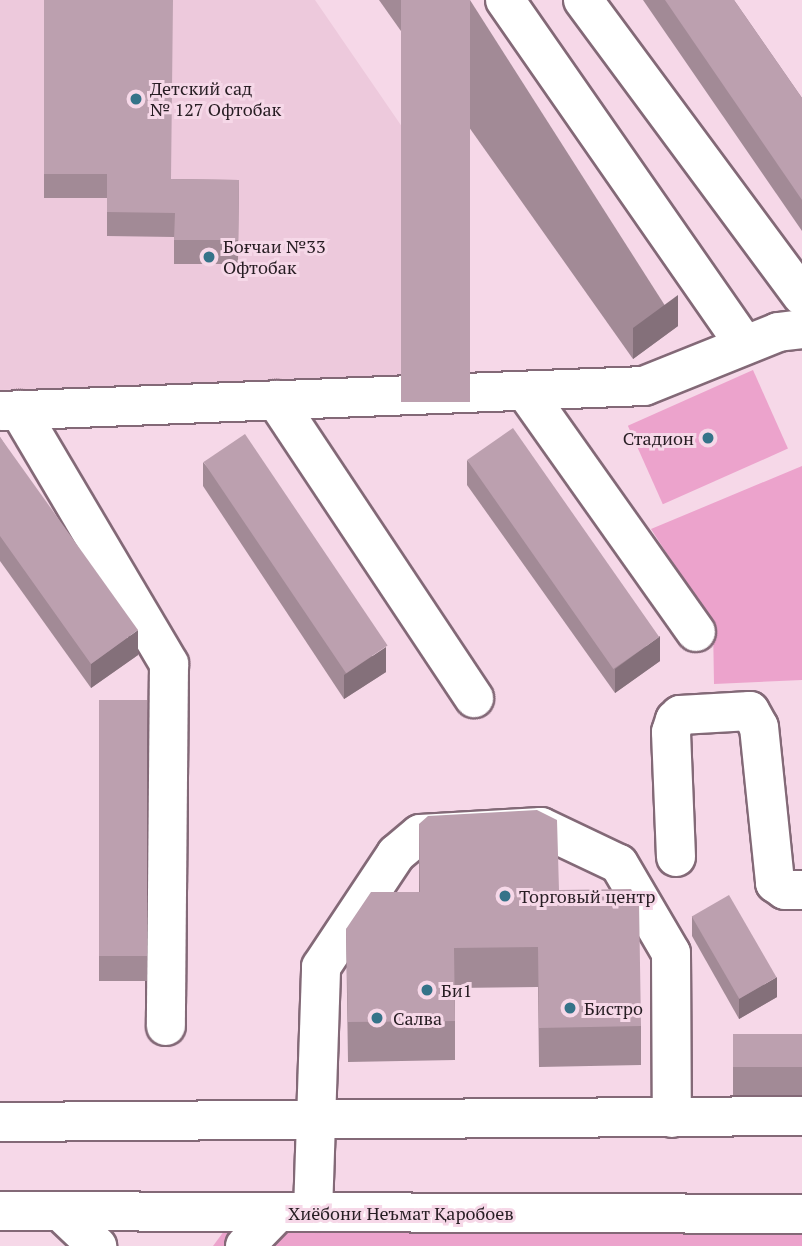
<!DOCTYPE html>
<html>
<head>
<meta charset="utf-8">
<style>
	body { margin:0 }
	#map { position:relative; width:802px; height:1246px; overflow:hidden; background:#f6d8e8; font-family:"PT Serif",serif }
	div>[style] { position:absolute }
	.built>* { inset:0; background:#edc9dc }
	.green>* { inset:0; background:#eca3cc; transform-origin:0 0 }
	.roads { filter:drop-shadow(2px 0 #836977) drop-shadow(-2px 0 #836977) drop-shadow(0 2px #836977) drop-shadow(0 -2px #836977) }
	.minor>* { height:38px; margin:-19px; padding:0 19px; transform-origin:19px; border-radius:19px; background:#fff }
	.highway>* { height:38px; margin:-19px; padding:0 19px; transform-origin:19px; border-radius:19px; background:#fff }
	.wall>* { inset:0; background:#a28a96; transform-origin:0 0 }
	.shaded-wall>* { inset:0; background:#84707a }
	.building>* { inset:0; background:#bca0af; transform-origin:0 0 }
	.dots>* { width:19px; height:19px; translate:-50% -50%; box-sizing:border-box; border:4px solid #f6d8e8; border-radius:50% }
	span { translate:-50% -50%; white-space:nowrap; text-align:center; line-height:1.15; -webkit-text-stroke:6px #f6d8e8; paint-order:stroke }
	.poi-label { font-size:18px; color:#271d23 }
	.left { translate:0 -50%; text-align:left }
	.right { translate:-100% -50%; text-align:right }
	.street-label { font-size:18px; color:#271d23 }
</style>
</head>
<body>
<div id="map">
	<div class="built">
		<div style="clip-path:polygon(0 0,315px 0,407px 134px,427px 381px,0 390px)"></div>
	</div>
	<div class="green">
		<div style="left:753px;top:370px;width:86px;height:137px;rotate:66deg"></div>
		<div style="clip-path:polygon(802px 466px,802px 680px,714px 684px,713px 625px,651px 529px)"></div>
		<div style="clip-path:polygon(233px 1219px,802px 1222px,802px 1246px,213px 1246px)"></div>
	</div>
	<div class="roads">
		<div class="minor">
			<div style="left:505px;top:0;width:420px;rotate:55.2deg"></div>
			<div style="left:583px;top:0;width:368px;rotate:53.5deg"></div>
			<div style="left:526px;top:392px;width:294px;rotate:54.7deg"></div>
			<div style="left:276px;top:400px;width:358px;rotate:56.4deg"></div>
			<div style="left:19px;top:410px;width:295px;rotate:59.4deg"></div>
			<div style="left:169px;top:664px;width:362px;rotate:90.5deg"></div>
			<div style="left:0;top:411px;width:644px;rotate:-2.22deg"></div>
			<div style="left:644px;top:386px;width:144px;rotate:-21.9deg"></div>
			<div style="left:778px;top:332px;width:24px;rotate:-7deg"></div>
			<div style="left:676px;top:857px;width:125px;rotate:-92.3deg"></div>
			<div style="left:671px;top:732px;width:13px;rotate:-72deg"></div>
			<div style="left:675px;top:720px;width:7px;rotate:-45deg"></div>
			<div style="left:680px;top:715px;width:70px;rotate:-3.3deg"></div>
			<div style="left:750px;top:711px;width:18px;rotate:61deg"></div>
			<div style="left:759px;top:727px;width:157px;rotate:84.1deg"></div>
			<div style="left:775px;top:883px;width:12px;rotate:35deg"></div>
			<div style="left:785px;top:890px;width:17px"></div>
			<div style="left:0;top:1122px;width:802px;rotate:-0.43deg"></div>
			<div style="left:313px;top:1212px;width:245px;rotate:-88.1deg"></div>
			<div style="left:321px;top:967px;width:136px;rotate:-56.4deg"></div>
			<div style="left:396px;top:854px;width:31px;rotate:-40deg"></div>
			<div style="left:420px;top:834px;width:121px;rotate:-3.3deg"></div>
			<div style="left:541px;top:827px;width:86px;rotate:25.4deg"></div>
			<div style="left:619px;top:864px;width:103px;rotate:59.7deg"></div>
			<div style="left:671px;top:953px;width:165px;rotate:89.7deg"></div>
		</div>
		<div class="highway">
			<div style="left:0;top:1211px;width:802px;rotate:0.21deg"></div>
			<div style="left:61px;top:1212px;width:50px;rotate:43.4deg"></div>
			<div style="left:245px;top:1246px;width:46px;rotate:-45.9deg"></div>
		</div>
	</div>
	<div class="wall">
		<div style="clip-path:polygon(44px 0,171px 179px,239px 180px,238px 264px,174px 264px,174px 237px,107px 236px,107px 198px,44px 198px)"></div>
		<div style="clip-path:polygon(379px 0,470px 0,678px 326px,633px 359px)"></div>
		<div style="clip-path:polygon(643px 0,734px 0,802px 98px,802px 231px)"></div>
		<div style="clip-path:polygon(0 437px,138px 655px,91px 688px,0 561px)"></div>
		<div style="clip-path:polygon(467px 460px,660px 661px,615px 693px,467px 485px)"></div>
		<div style="clip-path:polygon(203px 462px,386px 672px,344px 699px,203px 486px)"></div>
		<div style="left:99px;top:700px;width:48px;height:281px"></div>
		<div style="clip-path:polygon(419px 824px,559px 890px,641px 1026px,641px 1065px,539px 1067px,538px 987px,455px 988px,455px 1060px,348px 1062px,346px 929px,419px 892px)"></div>
		<div style="clip-path:polygon(692px 916px,777px 997px,739px 1019px,692px 936px)"></div>
		<div style="left:733px;top:1034px;width:69px;height:61px"></div>
	</div>
	<div class="shaded-wall">
		<div style="clip-path:polygon(678px 295px,678px 326px,633px 359px,633px 328px)"></div>
		<div style="clip-path:polygon(138px 630px,138px 655px,91px 688px,91px 664px)"></div>
		<div style="clip-path:polygon(660px 636px,660px 661px,615px 693px,615px 669px)"></div>
		<div style="clip-path:polygon(386px 647px,386px 672px,344px 699px,344px 675px)"></div>
		<div style="clip-path:polygon(777px 977px,777px 997px,739px 1019px,739px 999px)"></div>
	</div>
	<div class="building">
		<div style="clip-path:polygon(44px 0,173px 0,171px 179px,239px 180px,238px 240px,174px 240px,175px 213px,107px 212px,107px 174px,44px 174px)"></div>
		<div style="left:401px;top:0;width:69px;height:402px"></div>
		<div style="clip-path:polygon(665px 0,734px 0,802px 98px,802px 200px)"></div>
		<div style="left:513px;top:428px;width:255px;height:56px;rotate:55deg"></div>
		<div style="left:245px;top:434px;width:255px;height:50px;rotate:56deg"></div>
		<div style="clip-path:polygon(0 437px,138px 630px,91px 664px,0 536px)"></div>
		<div style="left:99px;top:700px;width:48px;height:256px"></div>
		<div style="clip-path:polygon(537px 810px,557px 820px,559px 890px,631px 889px,639px 902px,641px 1026px,539px 1028px,538px 947px,454px 948px,455px 1021px,348px 1022px,346px 929px,371px 892px,420px 892px,419px 824px,428px 816px)"></div>
		<div style="left:729px;top:895px;width:95px;height:43px;rotate:60deg"></div>
		<div style="left:733px;top:1034px;width:69px;height:33px"></div>
	</div>
	<div class="dots">
		<div style="left:136px;top:99px;background:#357389"></div>
		<div style="left:209px;top:257px;background:#357389"></div>
		<div style="left:708px;top:438px;background:#357389"></div>
		<div style="left:505px;top:896px;background:#357389"></div>
		<div style="left:427px;top:990px;background:#357389"></div>
		<div style="left:570px;top:1008px;background:#357389"></div>
		<div style="left:377px;top:1018px;background:#357389"></div>
	</div>
	<div class="poi-label">
		<span class="left" style="left:150px;top:99px">Детский сад<br>№ 127 Офтобак</span>
		<span class="left" style="left:223px;top:257px">Боғчаи №33<br>Офтобак</span>
		<span class="right" style="left:694px;top:438px">Стадион</span>
		<span class="left" style="left:519px;top:896px">Торговый центр</span>
		<span class="left" style="left:441px;top:990px">Би1</span>
		<span class="left" style="left:584px;top:1008px">Бистро</span>
		<span class="left" style="left:393px;top:1018px">Салва</span>
	</div>
	<div class="street-label">
		<span style="left:401px;top:1213px">Хиёбони Неъмат Қаробоев</span>
	</div>
</div>
</body>
</html>
